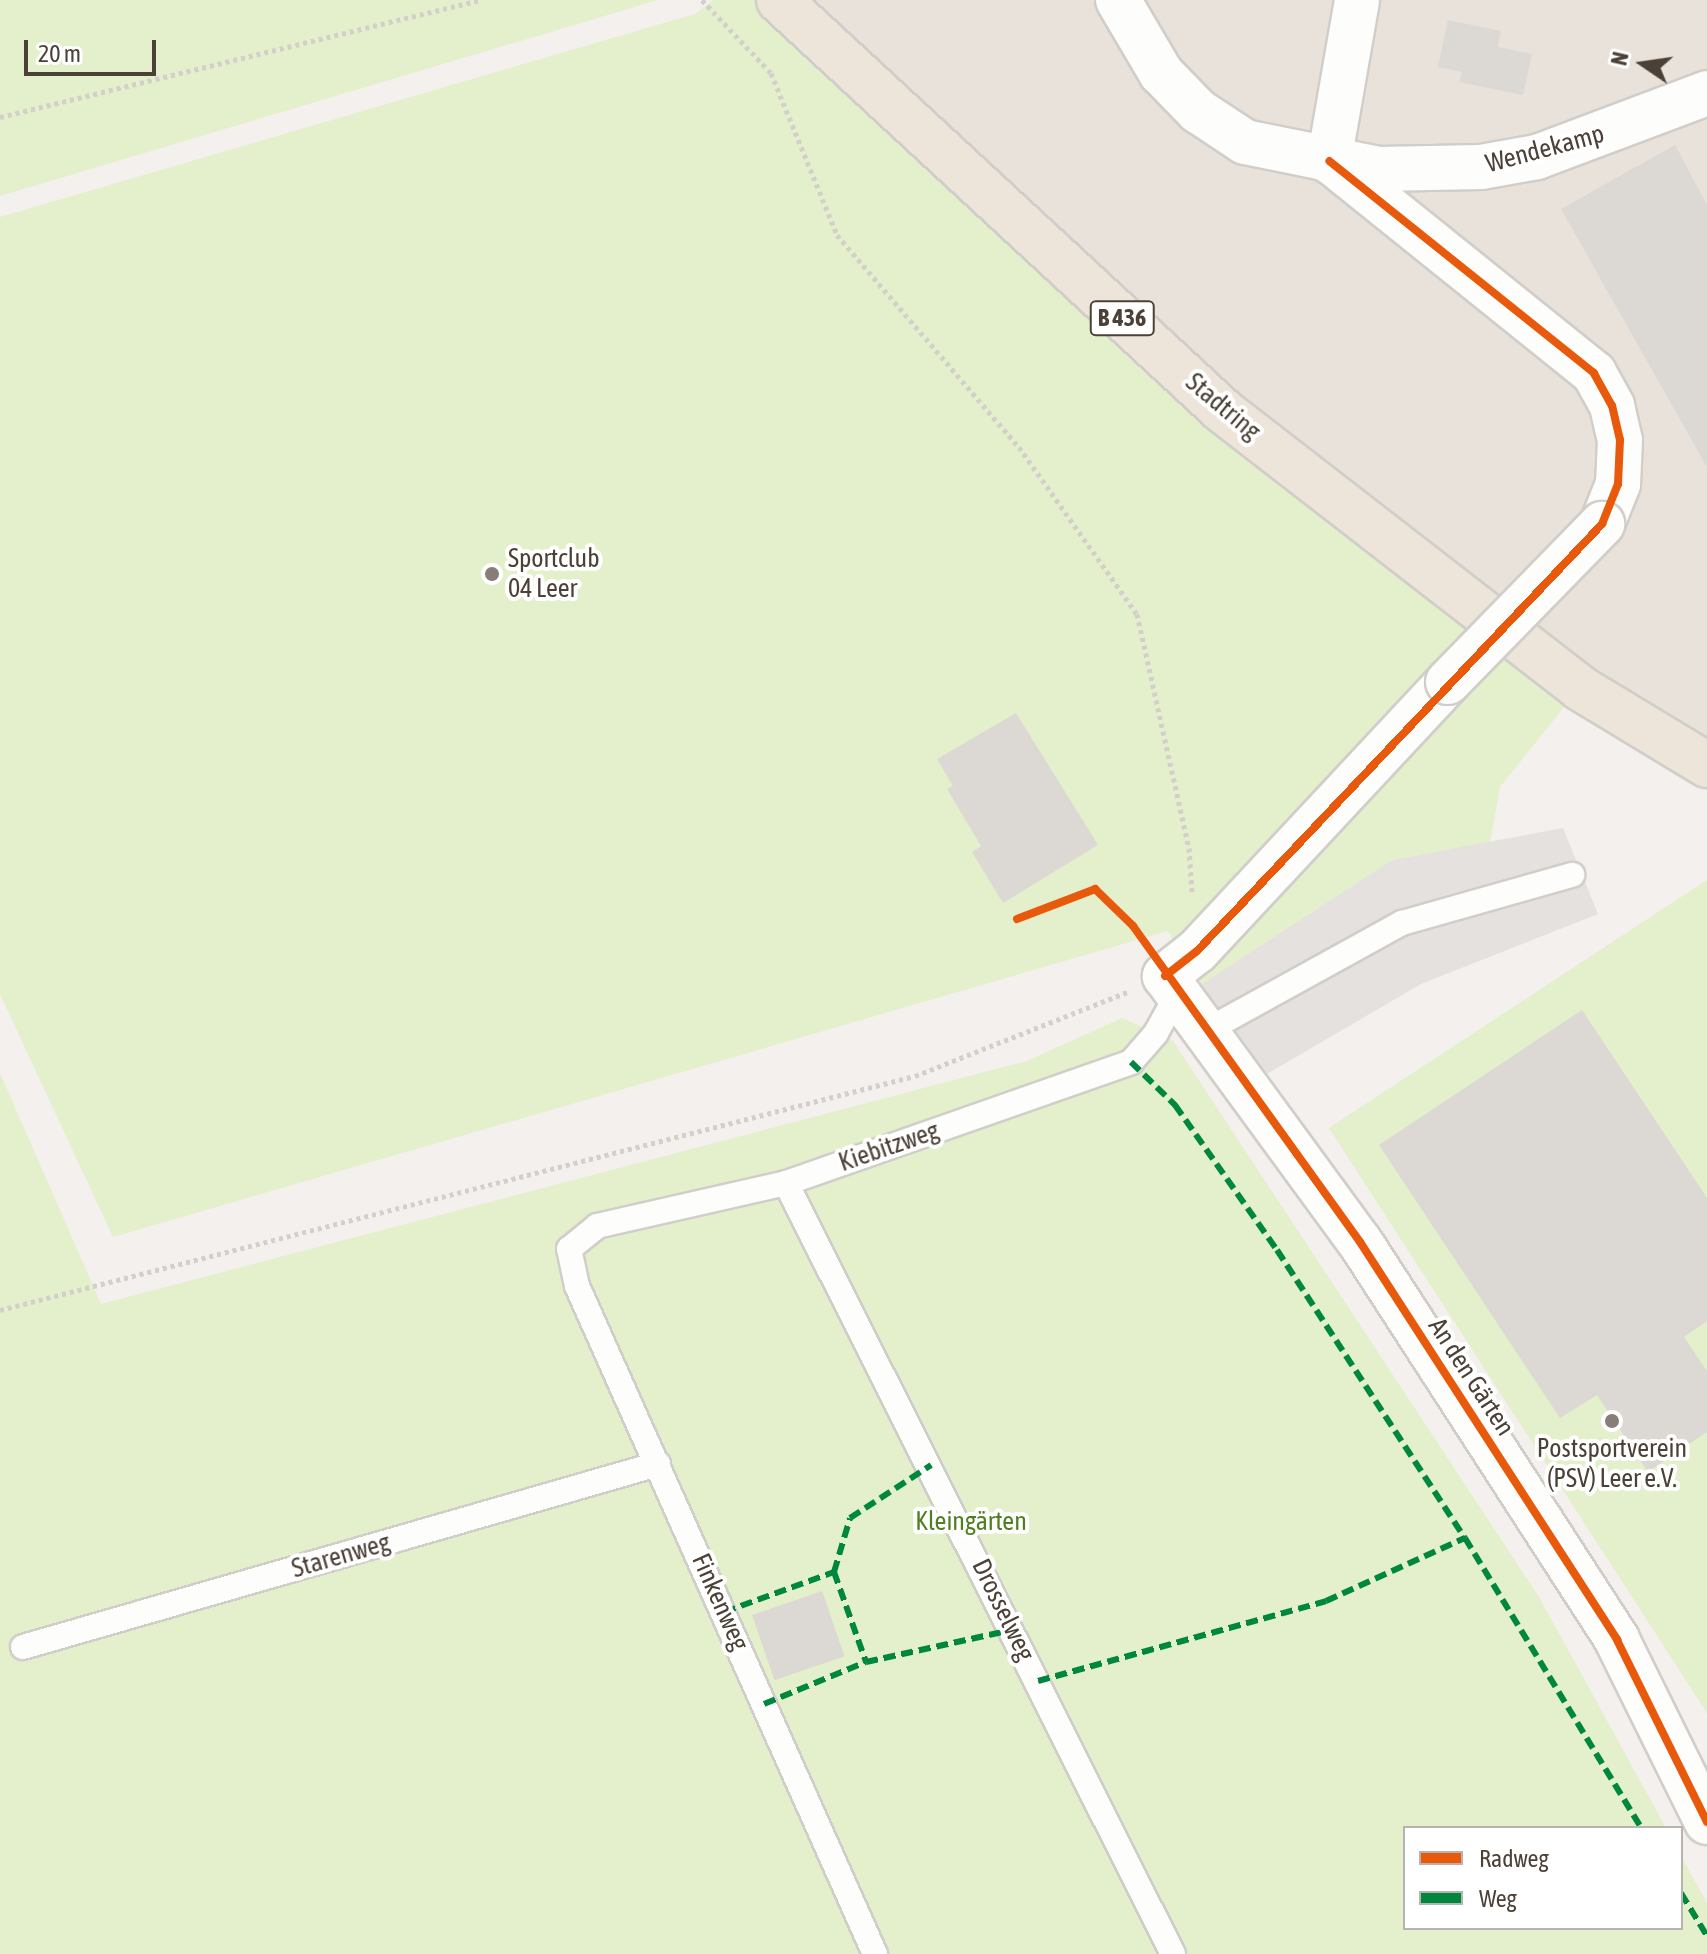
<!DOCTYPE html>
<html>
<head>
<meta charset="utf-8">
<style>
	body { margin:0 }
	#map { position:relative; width:1707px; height:1954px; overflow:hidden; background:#f3f0ed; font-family:"Asap Condensed",sans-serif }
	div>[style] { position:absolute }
	.residential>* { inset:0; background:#e8e2da }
	.green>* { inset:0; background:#e4efcb }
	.parking>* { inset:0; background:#e5e1de }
	.building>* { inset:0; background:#dcd8d3; transform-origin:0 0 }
	.path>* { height:5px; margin-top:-2.5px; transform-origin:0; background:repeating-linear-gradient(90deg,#d3d0cb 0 4px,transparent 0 8px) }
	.roads { filter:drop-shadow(2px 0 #d1ceca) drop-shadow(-2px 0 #d1ceca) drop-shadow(0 2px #d1ceca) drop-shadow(0 -2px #d1ceca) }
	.lane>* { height:24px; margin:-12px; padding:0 12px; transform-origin:12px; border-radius:12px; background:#fdfdfc }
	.street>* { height:44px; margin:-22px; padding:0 22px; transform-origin:22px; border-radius:22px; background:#fdfdfc }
	.highway>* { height:44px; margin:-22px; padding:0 22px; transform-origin:22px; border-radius:22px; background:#ede5da }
	.bridges { filter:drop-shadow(2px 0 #d1ceca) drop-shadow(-2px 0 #d1ceca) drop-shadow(0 2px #d1ceca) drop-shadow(0 -2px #d1ceca) }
	.street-bridge>* { height:44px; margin:-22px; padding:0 22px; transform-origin:22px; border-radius:22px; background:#fdfdfc }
	.quiet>* { height:6px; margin-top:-3px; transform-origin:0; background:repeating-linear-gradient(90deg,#00873e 0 12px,transparent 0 18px) }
	.cycleway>* { height:8px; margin:-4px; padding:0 4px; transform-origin:4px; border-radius:4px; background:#e8590c }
	.dots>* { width:22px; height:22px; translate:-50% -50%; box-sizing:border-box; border:4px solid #fff; border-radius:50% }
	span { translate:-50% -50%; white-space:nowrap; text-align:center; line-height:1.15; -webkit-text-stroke:8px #fff; paint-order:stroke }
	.shield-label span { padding:2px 6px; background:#fff; border:2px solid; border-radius:6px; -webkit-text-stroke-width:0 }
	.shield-label { font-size:24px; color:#4c4137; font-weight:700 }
	.street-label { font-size:26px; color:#4c4137 }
	.poi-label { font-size:26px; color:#4c4137 }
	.left { translate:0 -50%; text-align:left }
	.park-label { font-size:26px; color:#4f7f21 }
	.legend { position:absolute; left:1403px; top:1826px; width:280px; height:104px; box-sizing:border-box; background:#fff; border:2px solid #b7b3af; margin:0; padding:10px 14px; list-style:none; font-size:24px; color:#4c4137 }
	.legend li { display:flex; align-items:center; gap:16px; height:40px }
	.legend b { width:40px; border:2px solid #b7b3af }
	.north { position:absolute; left:1603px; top:24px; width:80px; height:80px; -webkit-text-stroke:6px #fff; paint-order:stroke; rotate:283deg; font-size:22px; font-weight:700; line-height:32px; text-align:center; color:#4c4137 }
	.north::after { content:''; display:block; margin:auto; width:28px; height:36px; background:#4c4137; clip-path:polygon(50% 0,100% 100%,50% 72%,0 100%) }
	.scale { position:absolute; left:24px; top:40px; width:132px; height:36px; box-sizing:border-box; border:4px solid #4c4137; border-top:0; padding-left:10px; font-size:24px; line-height:28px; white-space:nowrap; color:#4c4137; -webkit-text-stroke:6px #fff; paint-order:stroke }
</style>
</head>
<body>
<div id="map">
	<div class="residential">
		<div style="clip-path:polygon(810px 0,1707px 0,1707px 745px,1542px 638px,1231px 396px)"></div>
	</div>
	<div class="green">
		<div style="clip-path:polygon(0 0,658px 0,0 196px)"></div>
		<div style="clip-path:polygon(713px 0,810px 0,1231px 396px,1593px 671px,1500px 787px,1490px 842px,1392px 860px,1202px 984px,1168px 931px,113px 1237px,0 994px,0 217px,695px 14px)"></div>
		<div style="clip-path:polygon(1707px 880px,1707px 1713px,1329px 1128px)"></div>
		<div style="clip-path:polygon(1122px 1018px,1173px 1041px,1539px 1597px,1666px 1828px,1405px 1828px,1405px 1928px,1681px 1928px,1681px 1856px,1707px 1903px,1707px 1954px,0 1954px,0 1073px,101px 1304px,1027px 1061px)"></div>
	</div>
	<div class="parking">
		<div style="clip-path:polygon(1563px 828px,1598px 914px,1421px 984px,1260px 1078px,1202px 984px,1392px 860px)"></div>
	</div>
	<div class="building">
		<div style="clip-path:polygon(1448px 20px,1501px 31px,1498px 47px,1532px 54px,1523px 95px,1459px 82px,1462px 72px,1438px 67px)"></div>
		<div style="clip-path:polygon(1675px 145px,1707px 205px,1707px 467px,1561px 209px)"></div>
		<div style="clip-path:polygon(1016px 713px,1098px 845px,1003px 903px,972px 852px,981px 846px,947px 789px,953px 786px,937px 759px)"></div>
		<div style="clip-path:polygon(1582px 1010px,1707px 1198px,1707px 1321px,1684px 1337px,1707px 1371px,1707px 1432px,1648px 1472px,1597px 1395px,1560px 1418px,1379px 1145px)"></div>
		<div style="left:822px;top:1591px;width:69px;height:74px;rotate:71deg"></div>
	</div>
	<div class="path">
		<div style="left:702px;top:0;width:100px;rotate:46.6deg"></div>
		<div style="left:771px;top:73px;width:175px;rotate:67.8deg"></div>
		<div style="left:837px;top:235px;width:279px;rotate:49.4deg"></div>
		<div style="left:1019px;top:447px;width:204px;rotate:54.8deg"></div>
		<div style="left:1137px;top:614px;width:240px;rotate:77.5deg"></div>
		<div style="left:1189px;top:848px;width:44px;rotate:86.1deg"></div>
		<div style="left:0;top:117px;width:494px;rotate:-13.7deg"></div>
		<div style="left:0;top:1310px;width:944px;rotate:-14.35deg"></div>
		<div style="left:915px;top:1076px;width:228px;rotate:-21.6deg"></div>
	</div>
	<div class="roads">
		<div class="lane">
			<div style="left:1206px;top:1031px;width:224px;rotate:-28.9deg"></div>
			<div style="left:1402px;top:923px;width:177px;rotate:-15.8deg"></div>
			<div style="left:786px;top:1183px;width:863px;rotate:63.35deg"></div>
			<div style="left:23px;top:1647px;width:661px;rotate:-16.08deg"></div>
			<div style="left:875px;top:1954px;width:731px;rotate:-114.04deg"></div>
			<div style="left:577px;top:1286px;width:38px;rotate:-102deg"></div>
			<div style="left:569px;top:1249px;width:36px;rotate:-39deg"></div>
			<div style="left:597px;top:1226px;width:194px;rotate:-12.8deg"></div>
			<div style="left:786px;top:1183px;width:366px;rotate:-19.3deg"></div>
			<div style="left:1131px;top:1062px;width:38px;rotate:-49deg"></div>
			<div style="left:1156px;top:1033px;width:46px;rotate:-61.2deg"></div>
		</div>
		<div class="street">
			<div style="left:1118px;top:0;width:85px;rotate:59.5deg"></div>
			<div style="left:1161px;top:73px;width:53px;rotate:45.8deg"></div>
			<div style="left:1198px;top:111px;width:56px;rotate:33.4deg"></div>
			<div style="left:1245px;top:142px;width:137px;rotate:11.4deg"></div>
			<div style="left:1379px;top:169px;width:102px;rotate:-1.1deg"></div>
			<div style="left:1481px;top:167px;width:57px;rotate:-10.1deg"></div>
			<div style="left:1537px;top:157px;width:182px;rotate:-20.6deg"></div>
			<div style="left:1329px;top:161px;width:163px;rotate:-80.1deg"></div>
			<div style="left:1334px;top:164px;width:334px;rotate:38.8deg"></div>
			<div style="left:1594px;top:373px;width:38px;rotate:61deg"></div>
			<div style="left:1612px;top:406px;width:35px;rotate:77deg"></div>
			<div style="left:1620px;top:440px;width:44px;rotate:92.6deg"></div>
			<div style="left:1618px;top:484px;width:43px;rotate:111.8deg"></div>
			<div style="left:1448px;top:682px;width:368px;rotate:133deg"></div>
			<div style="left:1197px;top:951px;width:41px;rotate:142deg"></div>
			<div style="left:1165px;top:976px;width:330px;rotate:53.8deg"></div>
			<div style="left:1360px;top:1242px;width:474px;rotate:57.1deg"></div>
			<div style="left:1617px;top:1640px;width:203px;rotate:63.7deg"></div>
		</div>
		<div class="highway">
			<div style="left:779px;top:0;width:604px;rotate:42.78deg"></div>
			<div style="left:1222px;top:410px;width:453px;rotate:37.8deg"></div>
			<div style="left:1580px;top:688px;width:149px;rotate:31.2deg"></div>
		</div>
	</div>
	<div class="bridges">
		<div class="street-bridge">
			<div style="left:1448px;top:682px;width:221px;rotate:-45.7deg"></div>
		</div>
	</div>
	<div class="quiet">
		<div style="left:1131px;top:1062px;width:62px;rotate:44.3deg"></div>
		<div style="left:1175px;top:1105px;width:177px;rotate:54.9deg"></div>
		<div style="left:1277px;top:1250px;width:344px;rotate:56.9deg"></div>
		<div style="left:1465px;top:1538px;width:339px;rotate:58.7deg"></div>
		<div style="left:834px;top:1572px;width:96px;rotate:70.4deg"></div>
		<div style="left:724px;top:1612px;width:117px;rotate:-20deg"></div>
		<div style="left:834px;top:1572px;width:56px;rotate:-73.5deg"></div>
		<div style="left:850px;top:1518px;width:97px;rotate:-33.2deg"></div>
		<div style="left:1038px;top:1681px;width:299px;rotate:-15.5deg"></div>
		<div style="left:1326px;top:1601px;width:153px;rotate:-24.4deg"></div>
		<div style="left:764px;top:1704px;width:110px;rotate:-22.4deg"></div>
		<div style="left:866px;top:1662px;width:149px;rotate:-12.4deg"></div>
		<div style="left:1681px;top:1893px;width:50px;rotate:58.8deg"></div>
	</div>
	<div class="cycleway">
		<div style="left:1017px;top:919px;width:84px;rotate:-21deg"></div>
		<div style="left:1095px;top:889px;width:53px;rotate:44.2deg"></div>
		<div style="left:1133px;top:926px;width:389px;rotate:54.3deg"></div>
		<div style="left:1360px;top:1242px;width:474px;rotate:57.1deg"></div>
		<div style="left:1617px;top:1640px;width:203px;rotate:63.7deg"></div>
		<div style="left:1165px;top:976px;width:41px;rotate:-38deg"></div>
		<div style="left:1197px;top:951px;width:589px;rotate:-46.51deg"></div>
		<div style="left:1602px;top:524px;width:43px;rotate:-68.2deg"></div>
		<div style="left:1618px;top:484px;width:44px;rotate:-87.4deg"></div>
		<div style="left:1620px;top:440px;width:35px;rotate:-103deg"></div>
		<div style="left:1612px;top:406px;width:38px;rotate:-119deg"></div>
		<div style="left:1594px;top:373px;width:339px;rotate:-141.3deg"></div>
	</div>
	<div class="dots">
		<div style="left:492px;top:574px;background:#867e77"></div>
		<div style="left:1612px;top:1421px;background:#867e77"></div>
	</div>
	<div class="shield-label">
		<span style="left:1122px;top:318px">B 436</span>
	</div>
	<div class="street-label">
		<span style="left:1545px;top:149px;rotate:-15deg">Wendekamp</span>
		<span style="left:1223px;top:407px;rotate:40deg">Stadtring</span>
		<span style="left:889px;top:1147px;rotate:-19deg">Kiebitzweg</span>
		<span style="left:1471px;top:1377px;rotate:57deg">An den Gärten</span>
		<span style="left:341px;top:1556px;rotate:-16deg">Starenweg</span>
		<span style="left:720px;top:1602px;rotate:66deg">Finkenweg</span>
		<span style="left:1003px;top:1610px;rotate:64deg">Drosselweg</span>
	</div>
	<div class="poi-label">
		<span class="left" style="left:508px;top:574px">Sportclub<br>04 Leer</span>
		<span style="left:1612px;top:1464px">Postsportverein<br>(PSV) Leer e.V.</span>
	</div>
	<div class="park-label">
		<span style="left:971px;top:1522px">Kleingärten</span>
	</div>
	<ul class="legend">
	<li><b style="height:10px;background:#e8590c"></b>Radweg</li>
	<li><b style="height:10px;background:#00873e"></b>Weg</li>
	</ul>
	<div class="north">N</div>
	<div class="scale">20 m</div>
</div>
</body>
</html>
